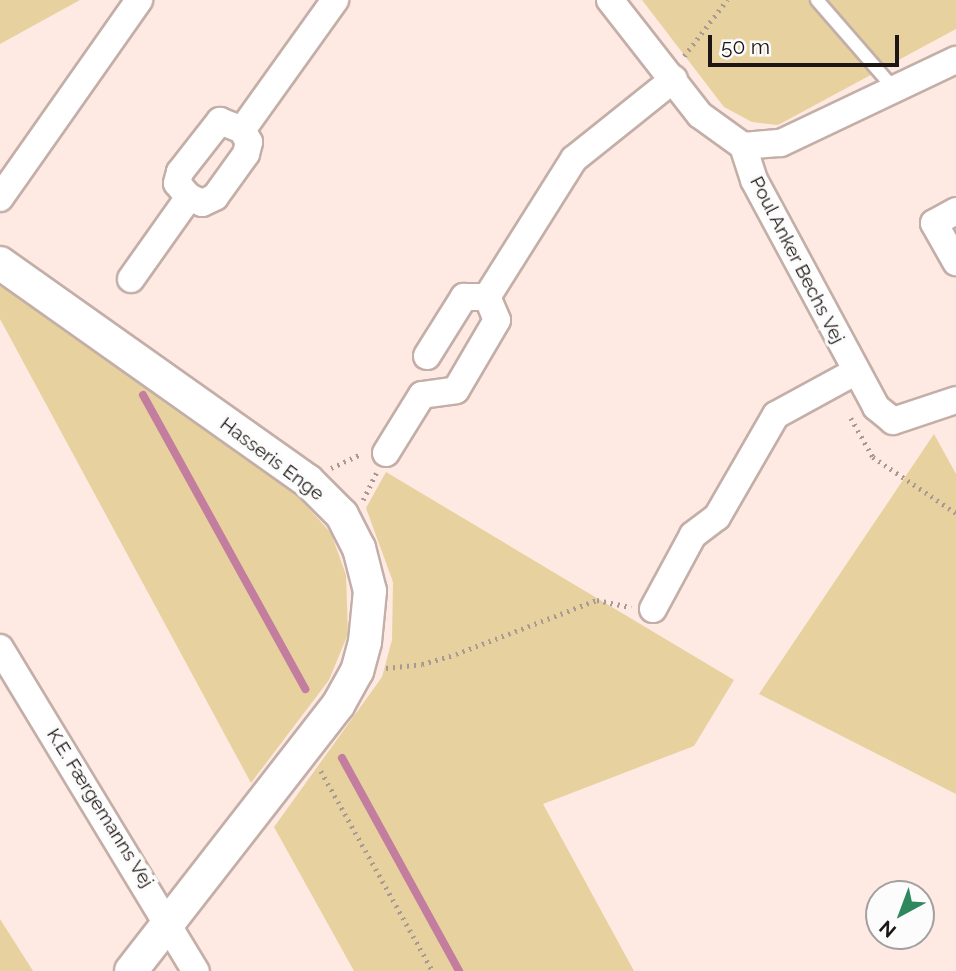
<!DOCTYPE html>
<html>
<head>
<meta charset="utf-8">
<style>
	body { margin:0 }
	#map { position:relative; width:956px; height:971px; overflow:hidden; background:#ffe9e3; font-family:Raleway,sans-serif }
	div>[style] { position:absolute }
	.green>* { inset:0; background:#e7d19e }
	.stream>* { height:8px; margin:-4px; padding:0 4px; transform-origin:4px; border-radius:4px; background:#c37d9e }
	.path>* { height:4.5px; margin-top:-2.25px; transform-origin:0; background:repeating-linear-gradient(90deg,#a99994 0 2px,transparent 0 7px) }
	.roads { filter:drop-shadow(2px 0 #c3afa8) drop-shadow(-2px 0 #c3afa8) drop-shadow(0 2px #c3afa8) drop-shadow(0 -2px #c3afa8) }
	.service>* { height:12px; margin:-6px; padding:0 6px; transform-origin:6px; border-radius:6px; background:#fff }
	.minor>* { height:26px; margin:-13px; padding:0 13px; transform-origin:13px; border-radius:13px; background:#fff }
	.tertiary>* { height:32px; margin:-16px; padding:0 16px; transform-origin:16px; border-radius:16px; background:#fff }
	span { translate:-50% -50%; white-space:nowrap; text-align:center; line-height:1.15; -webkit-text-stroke:7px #fcfcfc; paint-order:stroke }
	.street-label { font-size:19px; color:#1d1614 }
	.north { position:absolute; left:865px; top:880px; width:70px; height:70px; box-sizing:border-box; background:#fcfcfc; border:2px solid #a3a09f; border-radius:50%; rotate:221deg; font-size:19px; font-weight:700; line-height:28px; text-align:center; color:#1d1614 }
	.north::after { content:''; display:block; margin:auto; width:24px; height:32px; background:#2e885e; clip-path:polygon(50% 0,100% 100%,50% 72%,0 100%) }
	.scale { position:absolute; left:708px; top:35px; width:191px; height:32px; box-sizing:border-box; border:4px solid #1d1614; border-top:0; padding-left:9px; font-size:21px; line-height:24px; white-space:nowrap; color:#1d1614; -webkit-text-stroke:5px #fcfcfc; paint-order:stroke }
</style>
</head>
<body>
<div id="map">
	<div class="green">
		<div style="clip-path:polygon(0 0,80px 0,0 44px)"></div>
		<div style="clip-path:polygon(642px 0,956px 0,956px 29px,778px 125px,752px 122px,724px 107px)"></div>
		<div style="clip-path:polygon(0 283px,294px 492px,331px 533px,346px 575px,348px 634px,329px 680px,251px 783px,0 319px)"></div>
		<div style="clip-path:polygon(934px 434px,956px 474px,956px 794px,759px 694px)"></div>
		<div style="clip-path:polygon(386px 472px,734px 680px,694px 746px,543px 804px,634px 971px,354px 971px,274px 827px,382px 677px,392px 640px,393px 582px,366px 508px)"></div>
		<div style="clip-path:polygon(0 919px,33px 971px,0 971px)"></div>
	</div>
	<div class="stream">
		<div style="left:143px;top:395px;width:336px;rotate:61.1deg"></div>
		<div style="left:342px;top:758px;width:243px;rotate:61.2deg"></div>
	</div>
	<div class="path">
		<div style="left:684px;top:56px;width:71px;rotate:-52.5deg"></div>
		<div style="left:851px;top:418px;width:45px;rotate:60.6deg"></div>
		<div style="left:873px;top:457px;width:100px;rotate:34deg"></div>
		<div style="left:331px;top:468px;width:33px;rotate:-25deg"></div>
		<div style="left:363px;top:500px;width:30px;rotate:-64deg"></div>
		<div style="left:386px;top:668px;width:36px;rotate:-6deg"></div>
		<div style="left:422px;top:664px;width:35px;rotate:-16deg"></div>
		<div style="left:456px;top:654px;width:151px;rotate:-21deg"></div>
		<div style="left:597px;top:600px;width:35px;rotate:12deg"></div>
		<div style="left:321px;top:771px;width:229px;rotate:60.8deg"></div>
	</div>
	<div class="roads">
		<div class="service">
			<div style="left:817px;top:0;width:121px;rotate:49deg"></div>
		</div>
		<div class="minor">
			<div style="left:610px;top:0;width:146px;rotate:52deg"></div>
			<div style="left:700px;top:115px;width:53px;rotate:35.8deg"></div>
			<div style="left:743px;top:146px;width:36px;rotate:72deg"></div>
			<div style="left:754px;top:180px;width:258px;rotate:61.7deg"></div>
			<div style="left:876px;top:407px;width:22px;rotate:39deg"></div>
			<div style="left:893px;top:421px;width:66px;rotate:-18.4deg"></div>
			<div style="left:220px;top:121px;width:24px;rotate:22deg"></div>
			<div style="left:242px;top:130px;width:14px;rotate:60deg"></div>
			<div style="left:249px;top:142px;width:12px;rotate:104deg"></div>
			<div style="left:246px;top:154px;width:53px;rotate:125.8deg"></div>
			<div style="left:215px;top:197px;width:14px;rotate:155deg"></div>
			<div style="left:202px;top:203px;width:14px;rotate:-155deg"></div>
			<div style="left:189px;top:197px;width:18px;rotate:-131deg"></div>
			<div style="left:177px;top:183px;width:11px;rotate:-75deg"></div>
			<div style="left:180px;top:172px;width:65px;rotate:-51.9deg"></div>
			<div style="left:242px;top:130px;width:160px;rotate:-54.4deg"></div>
			<div style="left:743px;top:146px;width:38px;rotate:-5deg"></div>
			<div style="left:781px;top:143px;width:194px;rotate:-25.4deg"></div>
			<div style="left:0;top:198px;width:242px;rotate:-54.9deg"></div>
			<div style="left:956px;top:211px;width:25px;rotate:151deg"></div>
			<div style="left:934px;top:223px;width:45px;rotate:60.6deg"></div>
			<div style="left:131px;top:279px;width:100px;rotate:-54.7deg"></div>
			<div style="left:427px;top:356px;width:70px;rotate:-57.9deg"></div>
			<div style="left:464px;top:297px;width:23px"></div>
			<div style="left:487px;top:297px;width:163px;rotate:-57.8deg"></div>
			<div style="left:574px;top:159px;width:128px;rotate:-38.7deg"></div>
			<div style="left:386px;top:453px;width:68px;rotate:-58.2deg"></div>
			<div style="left:422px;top:395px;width:34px;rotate:-8deg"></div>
			<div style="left:456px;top:390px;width:81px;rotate:-59.6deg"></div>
			<div style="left:497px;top:320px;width:25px;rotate:-113deg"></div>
			<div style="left:653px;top:609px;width:84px;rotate:-61.6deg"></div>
			<div style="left:693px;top:535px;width:30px;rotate:-37deg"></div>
			<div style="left:717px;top:517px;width:118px;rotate:-60deg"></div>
			<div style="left:776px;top:415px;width:90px;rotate:-28.6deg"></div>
			<div style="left:0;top:648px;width:378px;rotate:58.8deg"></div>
		</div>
		<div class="tertiary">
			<div style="left:0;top:263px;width:377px;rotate:35.3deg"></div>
			<div style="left:308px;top:481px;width:48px;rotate:45deg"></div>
			<div style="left:342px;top:515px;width:37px;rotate:63deg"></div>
			<div style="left:359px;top:548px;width:44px;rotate:75.7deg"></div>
			<div style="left:370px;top:591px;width:51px;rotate:95.6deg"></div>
			<div style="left:365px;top:642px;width:30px;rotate:105deg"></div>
			<div style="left:357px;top:671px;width:39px;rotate:119deg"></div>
			<div style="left:338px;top:705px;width:337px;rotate:127.9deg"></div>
		</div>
	</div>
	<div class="street-label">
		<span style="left:797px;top:260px;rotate:63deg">Poul Anker Bechs Vej</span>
		<span style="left:272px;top:459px;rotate:37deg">Hasseris Enge</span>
		<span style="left:100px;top:808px;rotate:58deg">K.E. Færgemanns Vej</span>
	</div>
	<div class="north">N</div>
	<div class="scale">50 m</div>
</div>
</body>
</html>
